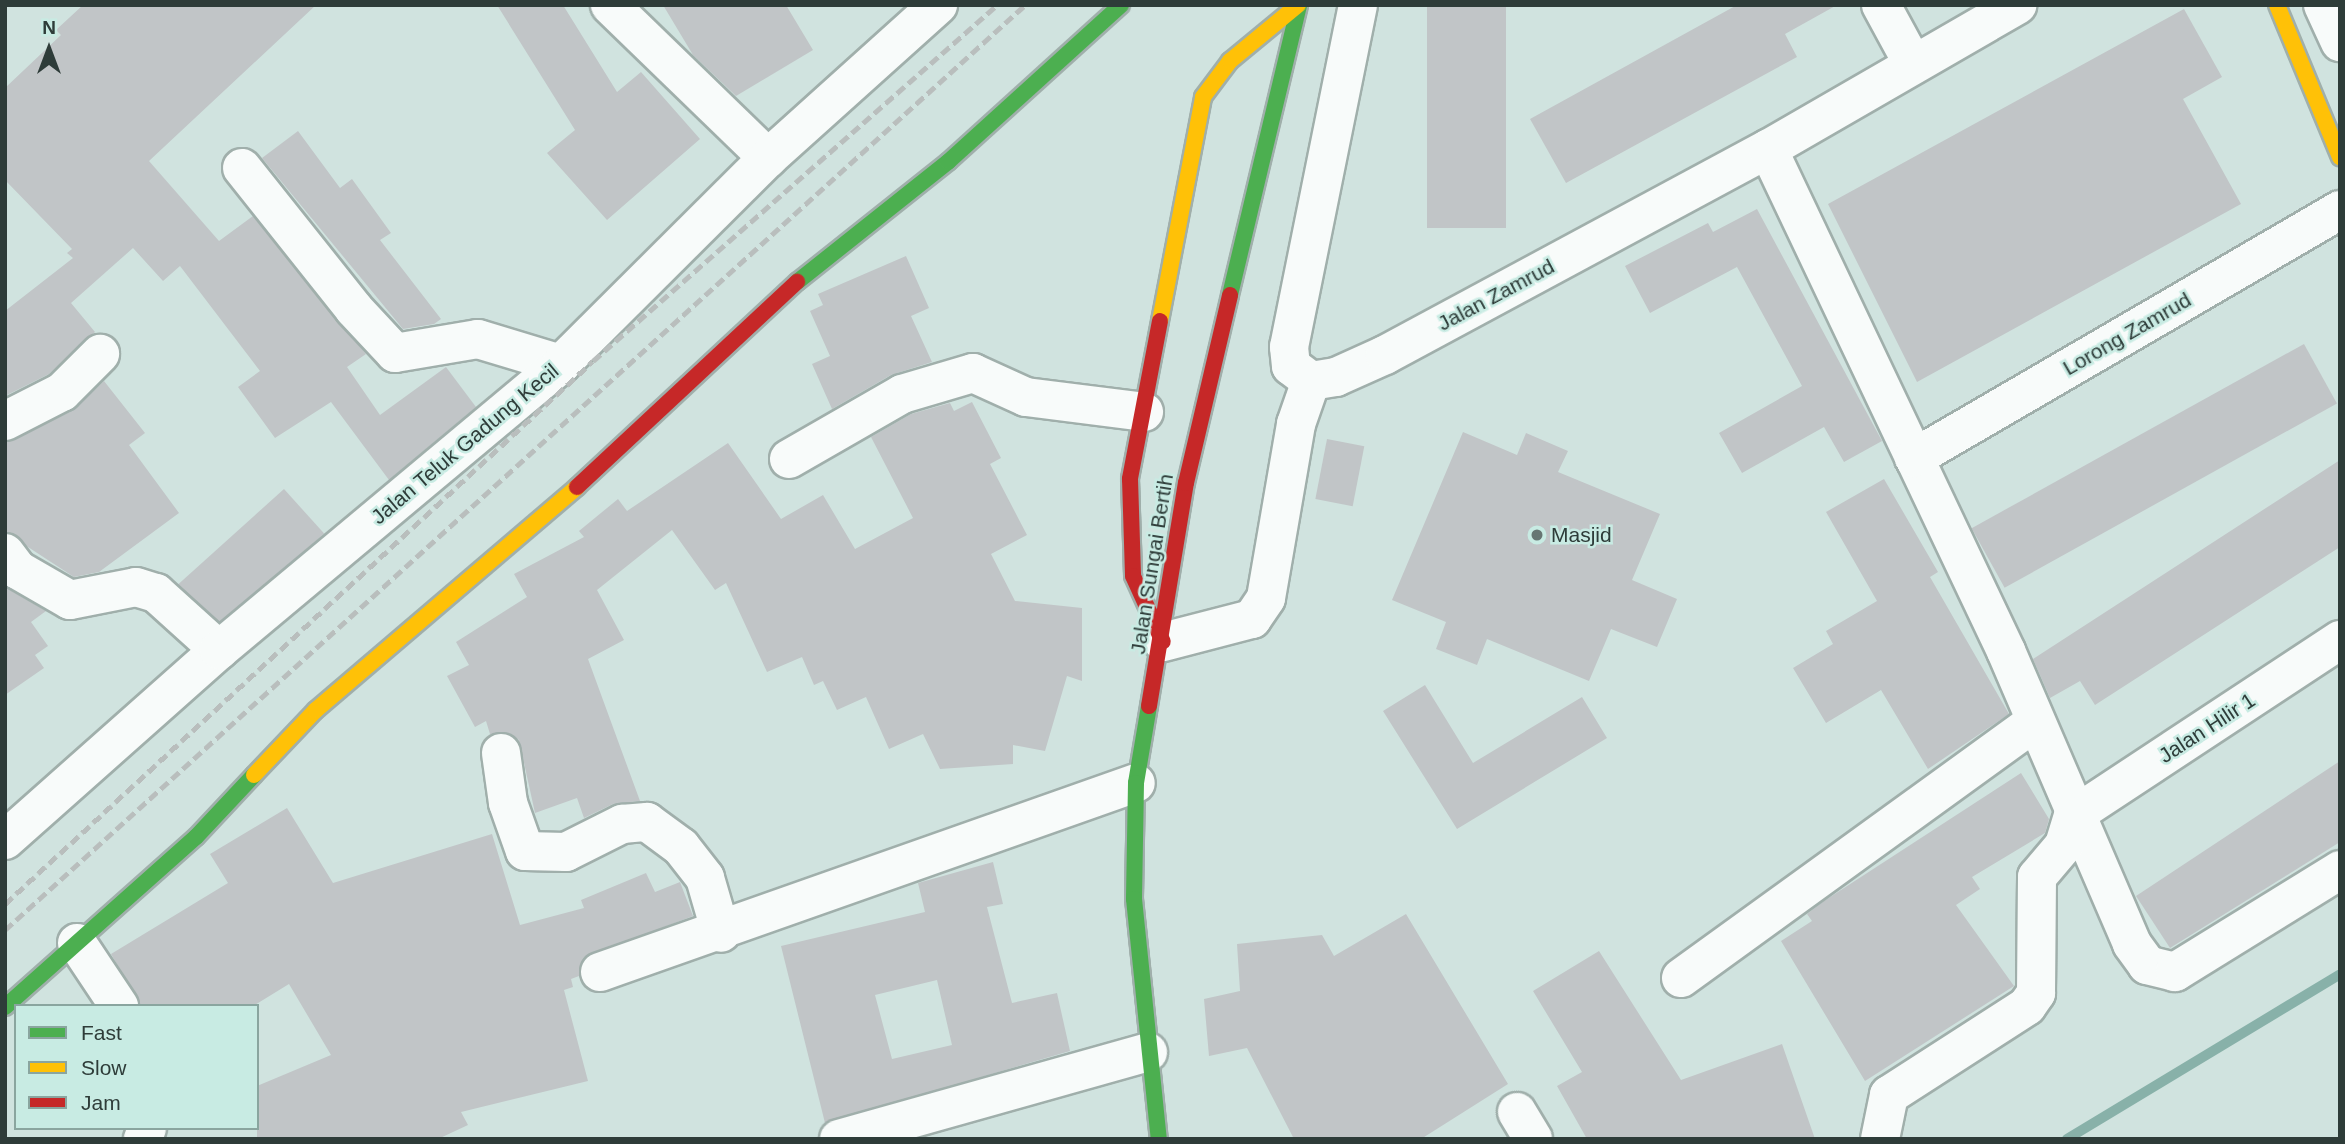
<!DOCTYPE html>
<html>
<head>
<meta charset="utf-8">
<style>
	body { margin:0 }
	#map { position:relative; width:2345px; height:1144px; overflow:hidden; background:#d0e3df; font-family:Arial,sans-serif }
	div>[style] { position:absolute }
	.stream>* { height:10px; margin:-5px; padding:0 5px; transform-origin:5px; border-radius:5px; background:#88b1a9 }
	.building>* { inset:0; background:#c1c5c7; transform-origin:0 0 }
	.roads { filter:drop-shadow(2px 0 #a0afab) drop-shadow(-2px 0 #a0afab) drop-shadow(0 2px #a0afab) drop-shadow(0 -2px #a0afab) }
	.street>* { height:38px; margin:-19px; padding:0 19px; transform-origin:19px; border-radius:19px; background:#f8fbfa }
	.fast>* { height:16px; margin:-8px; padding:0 8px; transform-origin:8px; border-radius:8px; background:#4caf50 }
	.slow>* { height:16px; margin:-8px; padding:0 8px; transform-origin:8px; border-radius:8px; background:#ffc107 }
	.jam>* { height:16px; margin:-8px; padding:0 8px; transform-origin:8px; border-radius:8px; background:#c62828 }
	.rail>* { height:5px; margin-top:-2.5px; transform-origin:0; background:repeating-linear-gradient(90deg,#b9bebd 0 10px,transparent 0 15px) }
	.dots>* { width:19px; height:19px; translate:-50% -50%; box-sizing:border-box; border:4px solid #c8ebe3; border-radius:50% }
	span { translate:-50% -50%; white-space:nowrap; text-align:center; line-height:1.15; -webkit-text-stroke:5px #c8ebe3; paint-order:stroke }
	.street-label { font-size:21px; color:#2e3c39 }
	.poi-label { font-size:21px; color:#2e3c39 }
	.left { translate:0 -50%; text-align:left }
	.frame { position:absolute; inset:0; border:7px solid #2e3c39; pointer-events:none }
	.legend { position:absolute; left:14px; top:1004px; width:245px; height:126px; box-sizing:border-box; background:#c8ebe3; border:2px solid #8aa59f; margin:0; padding:9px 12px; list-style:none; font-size:21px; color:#2e3c39 }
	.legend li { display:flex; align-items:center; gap:14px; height:35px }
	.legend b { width:35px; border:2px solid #8aa59f }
	.north { position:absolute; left:14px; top:14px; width:70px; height:70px; -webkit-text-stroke:5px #c8ebe3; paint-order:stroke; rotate:0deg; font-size:19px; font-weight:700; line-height:28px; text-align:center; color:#2e3c39 }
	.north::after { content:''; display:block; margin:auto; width:24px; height:32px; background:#2e3c39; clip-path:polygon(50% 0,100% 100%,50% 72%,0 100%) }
</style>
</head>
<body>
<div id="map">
	<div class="stream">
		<div style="left:2067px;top:1139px;width:319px;rotate:-31.1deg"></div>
	</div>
	<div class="building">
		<div style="clip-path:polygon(83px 5px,316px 5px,149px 161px,219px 241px,253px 216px,366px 354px,347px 367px,380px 415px,446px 367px,476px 407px,389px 480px,331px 402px,275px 438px,238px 387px,260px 371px,180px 266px,163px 281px,133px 248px,71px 303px,95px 332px,49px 374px,5px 396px,5px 311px,73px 258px,67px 253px,72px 249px,5px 180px,5px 88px,61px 35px,56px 30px)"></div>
		<div style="clip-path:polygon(497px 5px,563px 5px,617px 92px,641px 72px,700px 139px,607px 220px,547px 153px,575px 130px)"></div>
		<div style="clip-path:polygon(663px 5px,786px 5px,813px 50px,736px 96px,693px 55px)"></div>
		<div style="left:1427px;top:5px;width:79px;height:223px"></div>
		<div style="clip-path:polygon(1737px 5px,1837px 5px,1785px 34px,1797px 57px,1566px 183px,1530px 119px)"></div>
		<div style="clip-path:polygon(2184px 9px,2222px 77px,2183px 99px,2241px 204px,1917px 382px,1828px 204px)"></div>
		<div style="clip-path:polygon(298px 131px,340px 188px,352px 179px,391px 233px,380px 240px,441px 319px,434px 324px,403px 329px,262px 158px)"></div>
		<div style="clip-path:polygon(1757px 209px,1882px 441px,1844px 462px,1824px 427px,1742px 473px,1719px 433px,1802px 386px,1737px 267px,1650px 313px,1625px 266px,1708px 223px,1713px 232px)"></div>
		<div style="clip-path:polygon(906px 256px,929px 308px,911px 316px,932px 362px,891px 375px,832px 409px,812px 364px,830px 356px,810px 311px,823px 305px,818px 294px)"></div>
		<div style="left:2304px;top:344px;width:68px;height:380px;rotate:61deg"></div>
		<div style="clip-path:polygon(104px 381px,145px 433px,129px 445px,179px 513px,99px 572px,74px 577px,5px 532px,5px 443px,72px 411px)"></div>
		<div style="clip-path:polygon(972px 402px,1001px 458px,990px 464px,1027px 535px,991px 554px,1015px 601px,1082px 608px,1082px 681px,1067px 676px,1045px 751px,1013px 745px,1013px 764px,940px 769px,923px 734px,889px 749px,866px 697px,837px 710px,823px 681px,814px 685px,802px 657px,767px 672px,726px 583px,715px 590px,672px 530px,597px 590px,624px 640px,588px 659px,640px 801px,613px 804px,584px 818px,577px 798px,535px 813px,519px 740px,509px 733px,490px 734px,486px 721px,475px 727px,447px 676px,469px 665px,456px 642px,527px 597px,514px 574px,584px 537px,579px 531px,618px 499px,627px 511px,728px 443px,781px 519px,823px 495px,855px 549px,913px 518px,871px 437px,911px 414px,950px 403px,954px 411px)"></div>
		<div style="clip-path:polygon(1463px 432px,1517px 455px,1526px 433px,1568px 451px,1558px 472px,1660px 514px,1632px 580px,1677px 599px,1657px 647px,1611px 629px,1589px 681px,1487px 639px,1477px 665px,1436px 649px,1446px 622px,1392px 600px)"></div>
		<div style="left:1327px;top:439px;width:38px;height:61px;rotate:11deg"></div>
		<div style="clip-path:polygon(2340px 460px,2340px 547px,2095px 705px,2080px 681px,2050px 698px,2033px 659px)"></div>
		<div style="clip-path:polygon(1884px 479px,1938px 572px,1930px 577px,2009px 714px,1928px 769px,1881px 690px,1826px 723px,1793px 668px,1833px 644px,1826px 631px,1877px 601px,1826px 512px)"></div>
		<div style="left:284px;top:489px;width:60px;height:143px;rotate:48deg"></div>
		<div style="clip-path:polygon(5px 587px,46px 611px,31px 622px,48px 646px,35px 655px,44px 668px,5px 695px)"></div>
		<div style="clip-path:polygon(1425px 685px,1473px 763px,1582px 697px,1607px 738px,1457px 829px,1383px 711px)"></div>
		<div style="clip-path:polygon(2340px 761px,2340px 842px,2170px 948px,2136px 896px)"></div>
		<div style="clip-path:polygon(2021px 773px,2049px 819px,2045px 833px,1972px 877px,1980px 889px,1956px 905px,2014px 986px,1865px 1081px,1781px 941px,1812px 921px,1807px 914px,1824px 901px)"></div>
		<div style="clip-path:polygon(287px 808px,333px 883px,492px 834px,520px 925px,584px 908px,581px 900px,646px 873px,655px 892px,680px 882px,693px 916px,583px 958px,579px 976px,571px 979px,573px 987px,564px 990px,588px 1081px,461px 1112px,468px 1125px,438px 1139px,257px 1139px,257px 1086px,331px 1055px,289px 984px,253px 1006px,141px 1006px,111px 954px,228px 883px,210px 854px)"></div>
		<div style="clip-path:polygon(evenodd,993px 862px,1003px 904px,987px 907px,1012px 1003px,1057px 993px,1070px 1051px,825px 1123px,781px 946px,925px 912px,918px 883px,993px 862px,937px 980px,952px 1045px,892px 1059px,875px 995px,937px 980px)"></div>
		<div style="clip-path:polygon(1406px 914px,1508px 1084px,1421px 1139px,1294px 1139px,1247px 1048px,1209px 1056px,1204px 999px,1240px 991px,1237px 944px,1322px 935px,1334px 956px)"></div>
		<div style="clip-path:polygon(1599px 951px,1681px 1080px,1782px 1044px,1815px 1139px,1587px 1139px,1557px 1086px,1582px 1072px,1533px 991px)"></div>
	</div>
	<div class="roads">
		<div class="street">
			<div style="left:610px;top:5px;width:220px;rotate:44.1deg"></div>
			<div style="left:1358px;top:5px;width:349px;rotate:101.4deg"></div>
			<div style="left:1289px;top:347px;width:19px;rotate:84deg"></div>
			<div style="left:1291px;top:366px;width:25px;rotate:37deg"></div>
			<div style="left:1311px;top:381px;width:25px;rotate:-9deg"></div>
			<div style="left:1336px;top:377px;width:54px;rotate:-24.2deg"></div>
			<div style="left:1385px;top:355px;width:435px;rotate:-28.3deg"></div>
			<div style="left:1768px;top:149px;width:288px;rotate:-30deg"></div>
			<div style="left:1881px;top:5px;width:67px;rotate:61.5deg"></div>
			<div style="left:2323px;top:5px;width:41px;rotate:65.3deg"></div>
			<div style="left:1768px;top:149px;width:556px;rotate:64.63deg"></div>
			<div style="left:2006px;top:651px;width:319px;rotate:66.7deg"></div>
			<div style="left:2132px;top:944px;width:26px;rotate:54deg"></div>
			<div style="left:2147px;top:965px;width:29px;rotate:14deg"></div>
			<div style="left:2175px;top:972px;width:194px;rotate:-31.7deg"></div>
			<div style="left:242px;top:168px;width:180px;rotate:51.5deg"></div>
			<div style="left:354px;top:309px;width:60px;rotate:47deg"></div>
			<div style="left:395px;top:353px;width:84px;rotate:-9.6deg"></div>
			<div style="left:478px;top:339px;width:87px;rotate:16.8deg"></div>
			<div style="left:5px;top:421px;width:64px;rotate:-27deg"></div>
			<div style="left:62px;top:392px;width:54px;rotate:-45deg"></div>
			<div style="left:1914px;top:458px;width:493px;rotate:-30.2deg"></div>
			<div style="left:789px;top:459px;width:130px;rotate:-29.9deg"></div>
			<div style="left:902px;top:394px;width:74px;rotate:-16.5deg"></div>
			<div style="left:973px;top:373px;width:58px;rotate:24.4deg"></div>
			<div style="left:1026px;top:397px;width:119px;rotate:7.2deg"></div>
			<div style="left:5px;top:553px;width:21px;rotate:53deg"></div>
			<div style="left:18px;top:570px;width:60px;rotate:30deg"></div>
			<div style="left:70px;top:600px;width:67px;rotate:-11.1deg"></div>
			<div style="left:136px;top:587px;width:21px;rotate:17deg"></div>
			<div style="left:156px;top:593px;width:85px;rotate:42.1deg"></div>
			<div style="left:1163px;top:642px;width:92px;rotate:-14.5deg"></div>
			<div style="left:1252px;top:619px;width:25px;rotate:-56deg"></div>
			<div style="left:1266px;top:598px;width:177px;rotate:-80.2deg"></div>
			<div style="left:1296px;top:424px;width:46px;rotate:-70.8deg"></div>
			<div style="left:501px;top:753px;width:50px;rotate:82deg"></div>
			<div style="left:508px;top:803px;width:51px;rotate:70.5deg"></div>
			<div style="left:525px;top:851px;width:41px;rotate:1.4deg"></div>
			<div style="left:566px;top:852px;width:63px;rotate:-26.6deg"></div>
			<div style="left:622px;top:824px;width:25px;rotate:-5deg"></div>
			<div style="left:647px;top:822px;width:42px;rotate:36.3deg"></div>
			<div style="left:681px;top:847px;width:39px;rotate:52deg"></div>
			<div style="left:705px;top:878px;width:57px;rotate:73.8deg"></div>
			<div style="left:2073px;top:816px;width:320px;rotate:-33.4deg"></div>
			<div style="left:5px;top:840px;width:286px;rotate:-41.6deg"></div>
			<div style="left:219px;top:650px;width:446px;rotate:-39.9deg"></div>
			<div style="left:561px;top:364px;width:292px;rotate:-44.9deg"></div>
			<div style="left:768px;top:158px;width:229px;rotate:-42deg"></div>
			<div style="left:77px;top:943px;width:76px;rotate:56.3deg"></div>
			<div style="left:600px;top:972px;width:568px;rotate:-19.42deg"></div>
			<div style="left:1681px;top:978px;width:437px;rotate:-35.9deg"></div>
			<div style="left:1517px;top:1112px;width:31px;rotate:59deg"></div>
			<div style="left:143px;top:1139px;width:12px;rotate:-70deg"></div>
			<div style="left:839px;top:1139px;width:321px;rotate:-15.7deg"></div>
			<div style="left:1880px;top:1139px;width:45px;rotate:-78.4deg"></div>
			<div style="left:1889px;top:1095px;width:164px;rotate:-32.8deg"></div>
			<div style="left:2027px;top:1006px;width:16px;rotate:-55deg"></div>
			<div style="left:2036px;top:993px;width:116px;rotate:-89.5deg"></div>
			<div style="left:2037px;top:877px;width:42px;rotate:-49.8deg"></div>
			<div style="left:2064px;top:845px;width:30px;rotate:-73deg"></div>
		</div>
		<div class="fast">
			<div style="left:797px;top:282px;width:194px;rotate:-38.5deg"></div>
			<div style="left:949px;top:161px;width:232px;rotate:-42.2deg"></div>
			<div style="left:1230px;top:295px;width:298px;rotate:-76.6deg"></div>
			<div style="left:1149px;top:706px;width:78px;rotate:99.6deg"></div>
			<div style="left:1136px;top:783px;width:116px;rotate:91deg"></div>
			<div style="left:1134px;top:899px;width:241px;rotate:84.1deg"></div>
			<div style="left:5px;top:1007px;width:256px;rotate:-41.7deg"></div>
			<div style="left:196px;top:837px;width:85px;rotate:-46.9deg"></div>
		</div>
		<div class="slow">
			<div style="left:2277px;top:5px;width:165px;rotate:67.5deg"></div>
			<div style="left:1160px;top:321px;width:228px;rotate:-79.1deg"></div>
			<div style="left:1203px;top:97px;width:45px;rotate:-53.1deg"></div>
			<div style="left:1230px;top:61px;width:88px;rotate:-39.5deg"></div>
			<div style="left:254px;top:775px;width:90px;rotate:-46.4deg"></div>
			<div style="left:316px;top:710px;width:343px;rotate:-40.5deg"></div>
		</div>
		<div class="jam">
			<div style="left:1160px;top:321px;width:161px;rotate:100.8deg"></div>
			<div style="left:1130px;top:479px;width:97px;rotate:88.2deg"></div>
			<div style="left:1133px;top:576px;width:72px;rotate:65.6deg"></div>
			<div style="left:577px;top:487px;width:301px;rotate:-43deg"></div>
			<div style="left:1149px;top:706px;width:226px;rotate:-80.6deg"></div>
			<div style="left:1186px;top:483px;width:193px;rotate:-76.8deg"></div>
		</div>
	</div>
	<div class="rail">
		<div style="left:5px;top:904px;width:800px;rotate:-42.72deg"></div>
		<div style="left:593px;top:361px;width:538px;rotate:-41.39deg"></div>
		<div style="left:5px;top:930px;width:1377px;rotate:-42.2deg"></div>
	</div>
	<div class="dots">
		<div style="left:1537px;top:535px;background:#677673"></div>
	</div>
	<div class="street-label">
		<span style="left:1496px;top:295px;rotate:-28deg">Jalan Zamrud</span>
		<span style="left:2127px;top:334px;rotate:-30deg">Lorong Zamrud</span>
		<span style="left:465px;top:444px;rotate:-40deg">Jalan Teluk Gadung Kecil</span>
		<span style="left:1152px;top:564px;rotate:-81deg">Jalan Sungai Bertih</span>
		<span style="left:2207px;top:728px;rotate:-33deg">Jalan Hilir 1</span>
	</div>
	<div class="poi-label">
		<span class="left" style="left:1551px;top:535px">Masjid</span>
	</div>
	<div class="frame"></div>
	<ul class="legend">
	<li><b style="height:9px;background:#4caf50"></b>Fast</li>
	<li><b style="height:9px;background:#ffc107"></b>Slow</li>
	<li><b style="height:9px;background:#c62828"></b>Jam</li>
	</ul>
	<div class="north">N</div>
</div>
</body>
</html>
